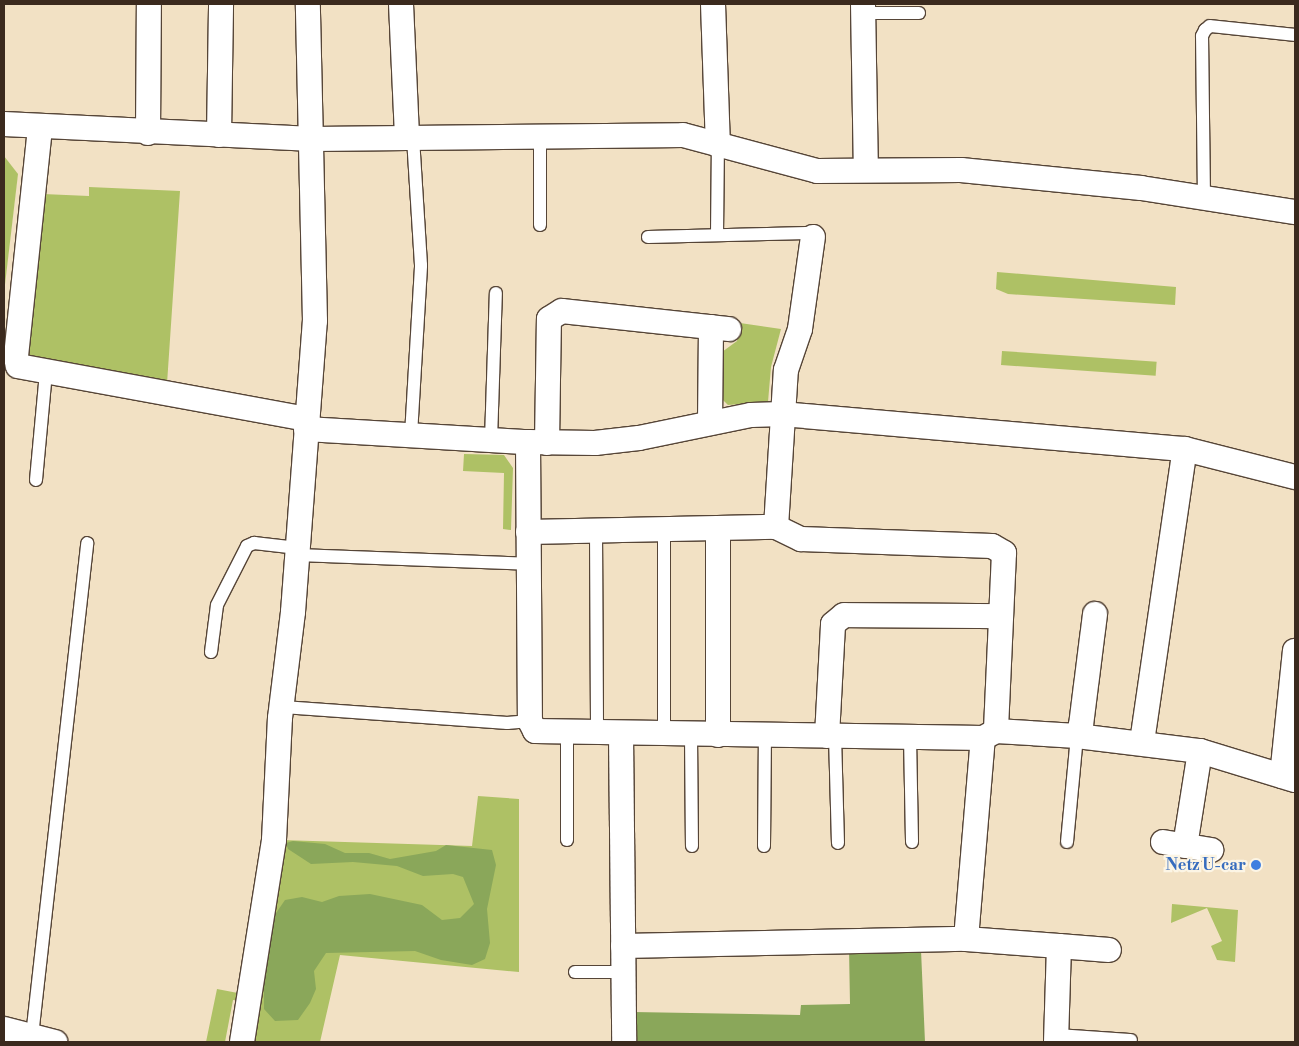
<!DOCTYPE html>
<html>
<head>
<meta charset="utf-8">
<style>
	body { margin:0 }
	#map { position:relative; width:1299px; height:1046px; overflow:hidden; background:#f2e1c4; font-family:"Libre Bodoni",serif }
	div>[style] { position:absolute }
	.green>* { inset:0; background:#aec165; transform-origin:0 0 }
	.forest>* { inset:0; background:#8aa75a }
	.roads { filter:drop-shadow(1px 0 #564537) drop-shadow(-1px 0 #564537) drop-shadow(0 1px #564537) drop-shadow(0 -1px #564537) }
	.lane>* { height:12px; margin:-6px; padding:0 6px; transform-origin:6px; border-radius:6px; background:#fff }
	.street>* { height:24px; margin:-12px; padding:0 12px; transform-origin:12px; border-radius:12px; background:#fff }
	.dots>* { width:14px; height:14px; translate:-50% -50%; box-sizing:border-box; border:2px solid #fcf5e5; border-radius:50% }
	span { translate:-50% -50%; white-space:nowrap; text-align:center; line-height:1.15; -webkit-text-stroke:4.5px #fcf5e5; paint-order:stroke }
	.shop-label { font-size:16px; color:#366cbe; font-weight:700 }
	.right { translate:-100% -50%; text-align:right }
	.frame { position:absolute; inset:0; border:5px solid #3b2a1e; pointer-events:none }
</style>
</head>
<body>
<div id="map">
	<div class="green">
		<div style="clip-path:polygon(4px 156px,18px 174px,4px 293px)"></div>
		<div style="clip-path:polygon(89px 187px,180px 191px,167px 384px,33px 360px,25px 353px,43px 194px,89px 196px)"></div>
		<div style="clip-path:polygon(997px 272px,1176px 287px,1175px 305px,1008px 294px,996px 289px)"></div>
		<div style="clip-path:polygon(740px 323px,781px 329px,771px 367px,768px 402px,728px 405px,722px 399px,722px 352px,737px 341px)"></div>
		<div style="left:1002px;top:351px;width:155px;height:14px;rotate:4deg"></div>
		<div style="clip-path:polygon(464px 454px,504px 455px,513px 468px,511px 530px,503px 529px,504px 473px,463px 471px)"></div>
		<div style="clip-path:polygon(478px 796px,519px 799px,519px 972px,340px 955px,320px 1042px,250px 1042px,281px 840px,472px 846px)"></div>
		<div style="clip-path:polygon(1172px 904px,1238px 910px,1235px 962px,1217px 960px,1211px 946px,1222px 941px,1207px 908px,1171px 923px)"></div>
		<div style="clip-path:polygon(217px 989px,243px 994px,242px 1001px,233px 1000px,225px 1042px,206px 1042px)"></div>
	</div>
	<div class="forest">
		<div style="clip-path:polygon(293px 841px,325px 844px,345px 853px,369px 853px,390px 859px,436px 851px,446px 845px,492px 850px,496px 865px,487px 909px,490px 943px,485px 959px,472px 965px,441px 960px,415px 951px,326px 953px,314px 971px,316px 989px,310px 1003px,298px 1020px,275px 1021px,264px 1009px,264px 978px,274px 916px,285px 900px,302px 897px,322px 902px,339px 896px,370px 894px,422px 905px,442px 920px,460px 918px,474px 904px,463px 877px,453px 874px,423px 876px,397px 866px,353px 862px,311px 864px,288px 849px,286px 843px)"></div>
		<div style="clip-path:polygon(849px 948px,921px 950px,925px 1042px,633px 1042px,633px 1012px,800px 1015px,801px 1005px,850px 1004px)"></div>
	</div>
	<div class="roads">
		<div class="lane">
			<div style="left:863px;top:13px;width:56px"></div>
			<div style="left:1204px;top:198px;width:162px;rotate:-90.7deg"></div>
			<div style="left:1202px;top:36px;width:7px;rotate:-63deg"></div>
			<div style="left:1205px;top:30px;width:6px;rotate:-39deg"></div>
			<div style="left:1210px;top:26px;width:85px;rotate:6deg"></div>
			<div style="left:540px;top:225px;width:88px;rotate:-90deg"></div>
			<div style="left:717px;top:235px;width:90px;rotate:-89.4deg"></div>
			<div style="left:648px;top:237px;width:159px;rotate:-1.4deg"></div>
			<div style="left:807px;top:233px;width:7px;rotate:34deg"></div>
			<div style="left:411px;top:435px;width:170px;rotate:-86.6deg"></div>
			<div style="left:421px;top:265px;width:127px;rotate:-93.6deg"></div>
			<div style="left:491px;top:440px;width:147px;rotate:-88.1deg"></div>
			<div style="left:36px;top:480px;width:108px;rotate:-84.7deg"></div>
			<div style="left:664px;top:530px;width:205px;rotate:90deg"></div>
			<div style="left:596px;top:531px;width:202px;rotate:89.7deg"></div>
			<div style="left:297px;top:555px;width:231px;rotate:2.2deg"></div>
			<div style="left:211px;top:652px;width:47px;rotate:-82.7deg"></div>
			<div style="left:217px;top:605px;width:66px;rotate:-63deg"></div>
			<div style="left:247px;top:546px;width:8px;rotate:-23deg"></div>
			<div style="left:254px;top:543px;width:44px;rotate:6.5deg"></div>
			<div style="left:283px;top:707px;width:225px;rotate:4.1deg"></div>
			<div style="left:507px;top:723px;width:23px;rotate:-5deg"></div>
			<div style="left:567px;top:732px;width:108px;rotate:90deg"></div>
			<div style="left:691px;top:735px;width:111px;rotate:89.5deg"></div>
			<div style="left:835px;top:736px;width:107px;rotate:88.4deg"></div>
			<div style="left:910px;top:737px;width:105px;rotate:88.9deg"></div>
			<div style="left:1067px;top:842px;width:106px;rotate:-84.6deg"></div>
			<div style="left:764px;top:846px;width:110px;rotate:-89.5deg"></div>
			<div style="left:575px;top:972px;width:48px"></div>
			<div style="left:1056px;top:1035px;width:75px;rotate:3.8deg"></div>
			<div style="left:32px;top:1036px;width:496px;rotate:-83.6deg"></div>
		</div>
		<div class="street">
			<div style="left:401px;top:4px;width:134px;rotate:87.4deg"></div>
			<div style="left:713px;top:4px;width:141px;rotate:88deg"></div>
			<div style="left:863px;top:4px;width:165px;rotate:89deg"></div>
			<div style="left:4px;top:124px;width:309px;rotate:2.8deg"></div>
			<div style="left:313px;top:139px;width:370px;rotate:-0.6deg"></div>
			<div style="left:683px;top:135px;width:139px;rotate:15deg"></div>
			<div style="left:817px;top:171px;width:144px;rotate:-0.4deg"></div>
			<div style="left:961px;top:170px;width:181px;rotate:5.7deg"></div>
			<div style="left:1141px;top:188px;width:156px;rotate:8.9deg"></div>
			<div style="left:40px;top:128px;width:231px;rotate:96deg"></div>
			<div style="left:16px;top:358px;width:8px;rotate:76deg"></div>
			<div style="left:18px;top:366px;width:294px;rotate:10.4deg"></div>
			<div style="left:148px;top:133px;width:129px;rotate:-89.6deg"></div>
			<div style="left:219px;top:135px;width:131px;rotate:-89.1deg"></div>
			<div style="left:710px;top:423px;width:96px;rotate:-89.4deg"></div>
			<div style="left:306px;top:429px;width:222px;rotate:3.4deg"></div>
			<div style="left:528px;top:442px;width:67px;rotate:0.9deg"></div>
			<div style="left:595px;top:443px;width:44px;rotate:-6.5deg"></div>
			<div style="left:639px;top:438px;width:114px;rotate:-11.6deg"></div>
			<div style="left:751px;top:415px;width:31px;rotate:-2deg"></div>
			<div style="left:782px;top:414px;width:405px;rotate:5deg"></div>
			<div style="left:1185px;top:449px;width:114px;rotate:14.3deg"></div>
			<div style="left:528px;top:442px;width:279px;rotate:89.6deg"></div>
			<div style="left:530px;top:721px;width:11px;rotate:63deg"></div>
			<div style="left:535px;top:731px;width:448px;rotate:0.9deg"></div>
			<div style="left:983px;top:738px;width:15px;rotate:-28deg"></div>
			<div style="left:996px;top:731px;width:81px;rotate:3.5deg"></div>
			<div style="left:1077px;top:736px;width:124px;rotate:7deg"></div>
			<div style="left:1200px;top:751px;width:99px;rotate:17deg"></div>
			<div style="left:547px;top:443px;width:124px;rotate:-89.1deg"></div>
			<div style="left:549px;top:319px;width:15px;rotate:-32deg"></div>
			<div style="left:562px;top:311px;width:168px;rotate:6.2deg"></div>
			<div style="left:776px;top:527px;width:157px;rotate:-86.4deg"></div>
			<div style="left:786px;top:370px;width:43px;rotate:-71.1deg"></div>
			<div style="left:800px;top:329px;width:93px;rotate:-82deg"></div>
			<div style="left:718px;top:528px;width:207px;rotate:90deg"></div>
			<div style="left:528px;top:532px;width:248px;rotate:-1.2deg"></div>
			<div style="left:776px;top:527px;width:28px;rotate:26deg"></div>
			<div style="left:801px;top:539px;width:191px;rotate:2.1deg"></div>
			<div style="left:992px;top:546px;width:14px;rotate:30deg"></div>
			<div style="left:1004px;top:553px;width:178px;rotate:92.6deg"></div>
			<div style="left:621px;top:734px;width:308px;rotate:89.4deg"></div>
			<div style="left:827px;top:736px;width:112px;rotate:-86.9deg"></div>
			<div style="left:833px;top:624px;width:14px;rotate:-39deg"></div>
			<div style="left:844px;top:615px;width:157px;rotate:0.4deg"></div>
			<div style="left:1077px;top:736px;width:12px;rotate:-70deg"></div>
			<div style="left:1081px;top:725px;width:112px;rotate:-82.8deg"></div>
			<div style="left:1142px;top:742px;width:296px;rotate:-81.7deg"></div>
			<div style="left:1282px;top:776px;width:126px;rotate:-84.1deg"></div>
			<div style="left:1163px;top:842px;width:49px;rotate:9.5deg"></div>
			<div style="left:1185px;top:846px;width:96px;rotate:-81deg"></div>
			<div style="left:966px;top:939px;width:202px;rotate:-85.2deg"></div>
			<div style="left:623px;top:946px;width:343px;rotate:-1.2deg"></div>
			<div style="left:966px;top:939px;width:93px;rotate:4.3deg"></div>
			<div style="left:1059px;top:946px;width:96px;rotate:91.8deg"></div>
			<div style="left:1059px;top:946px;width:50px;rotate:4.6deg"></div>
			<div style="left:4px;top:1029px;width:53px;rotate:14.3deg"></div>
			<div style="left:242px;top:1042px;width:205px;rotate:-81deg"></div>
			<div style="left:274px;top:840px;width:122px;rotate:-87.2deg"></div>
			<div style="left:280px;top:718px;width:107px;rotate:-83deg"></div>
			<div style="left:293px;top:612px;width:292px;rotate:-85.7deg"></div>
			<div style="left:315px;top:321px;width:317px;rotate:-91.3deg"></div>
		</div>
	</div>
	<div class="dots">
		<div style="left:1256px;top:865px;background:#3f7fe0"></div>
	</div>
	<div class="shop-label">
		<span class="right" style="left:1246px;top:865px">Netz U-car</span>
	</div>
	<div class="frame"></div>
</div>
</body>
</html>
